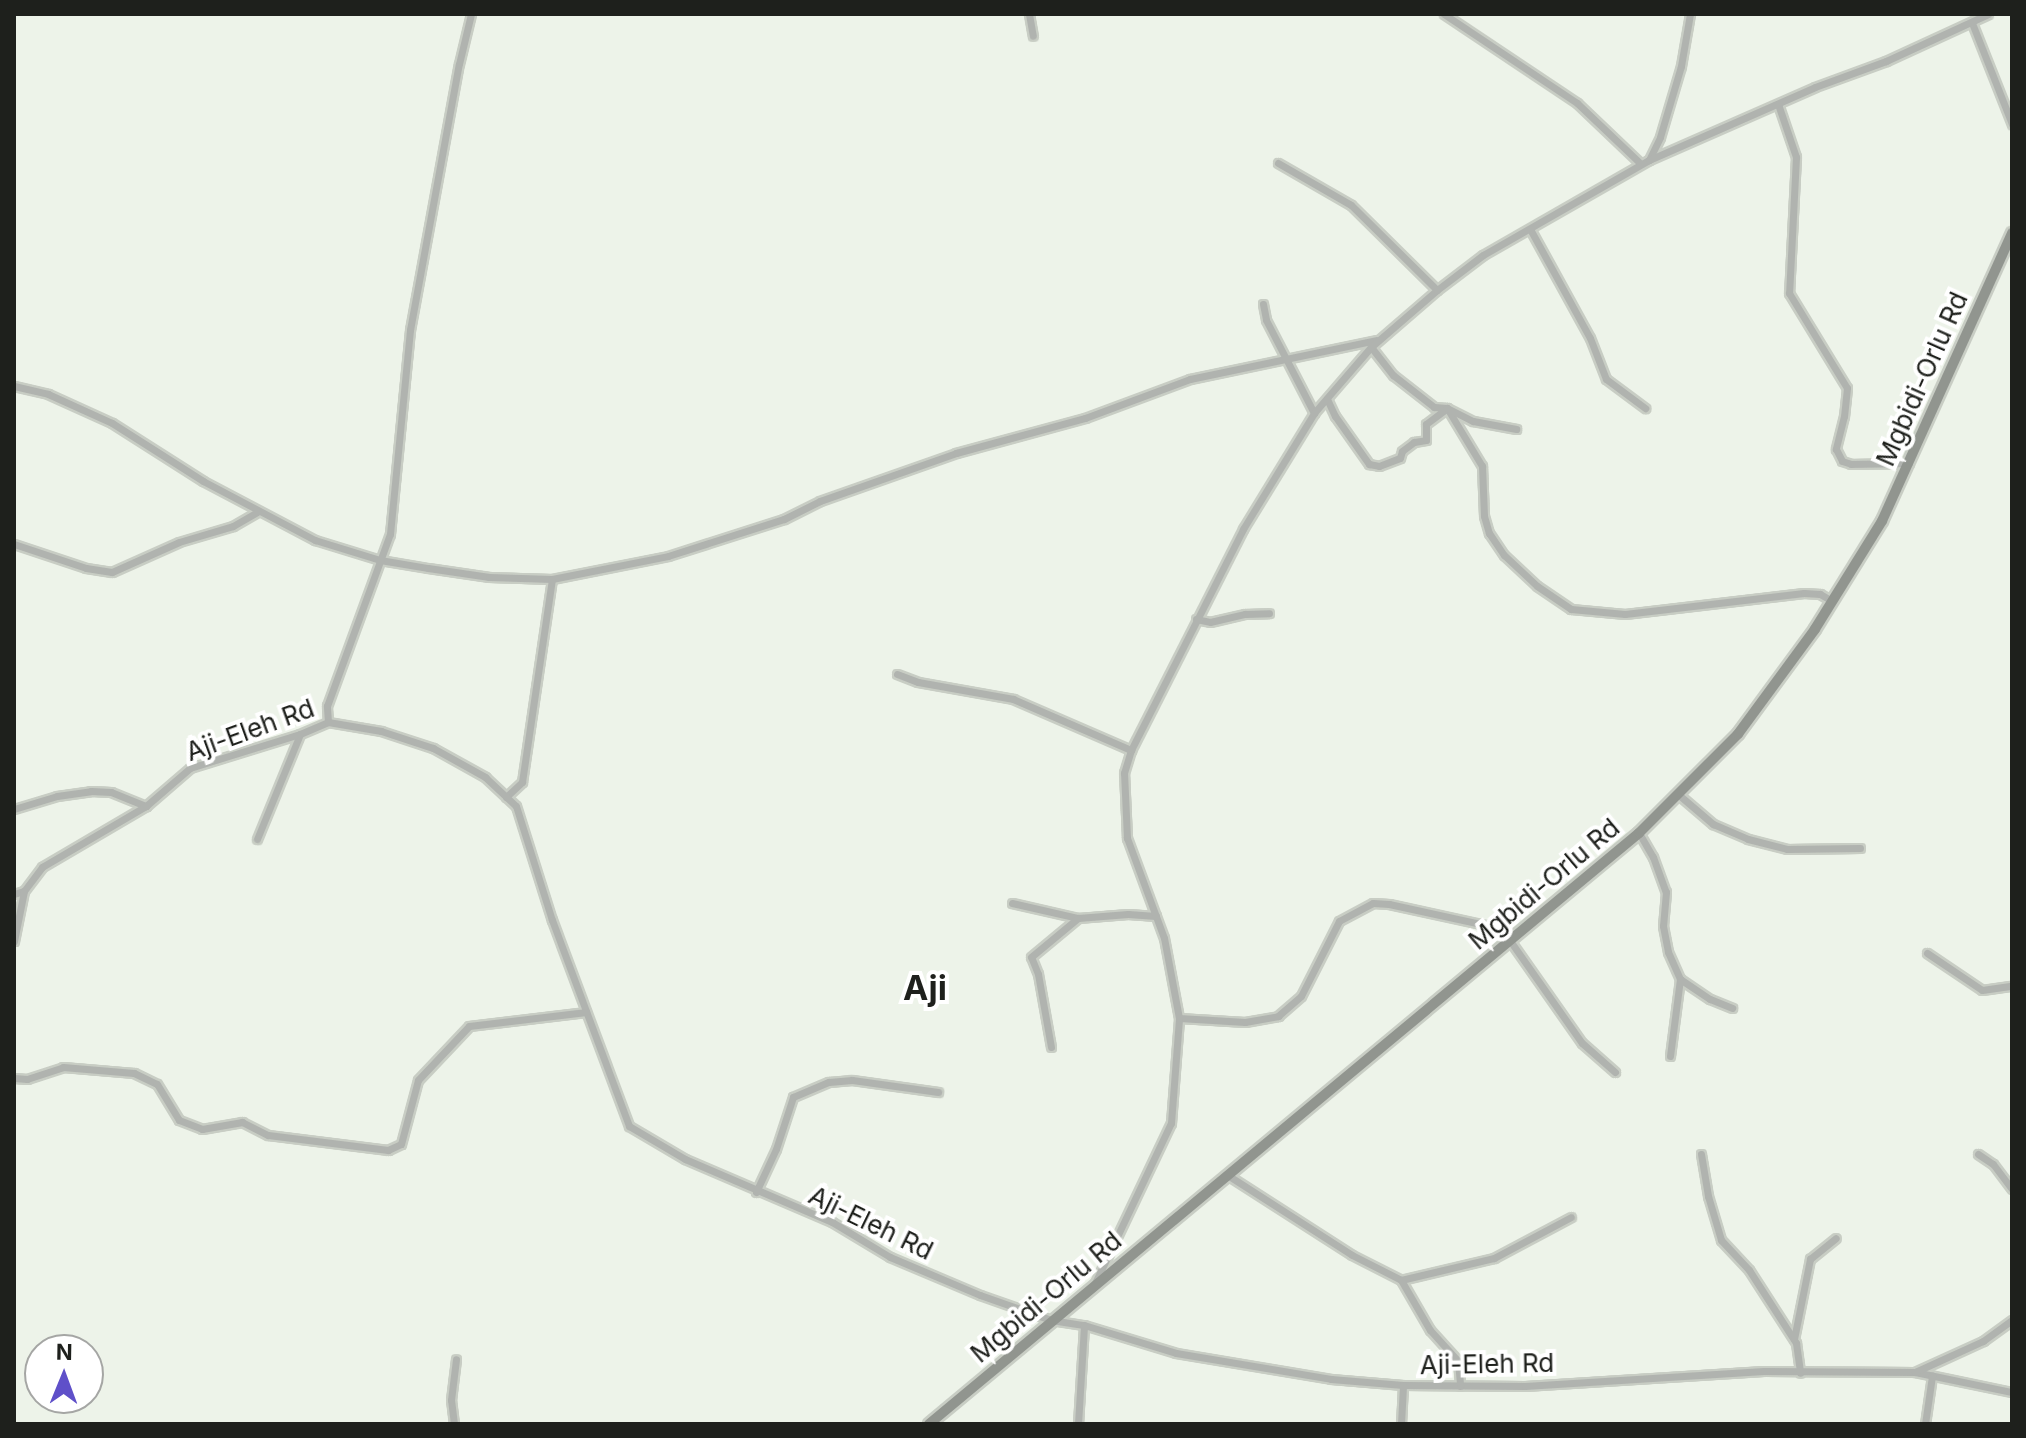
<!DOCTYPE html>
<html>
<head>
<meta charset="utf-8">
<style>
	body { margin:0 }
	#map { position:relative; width:2026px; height:1438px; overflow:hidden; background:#edf3e9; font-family:Inter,sans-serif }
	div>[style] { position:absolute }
	.roads { filter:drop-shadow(2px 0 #c8cdc4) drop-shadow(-2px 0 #c8cdc4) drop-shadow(0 2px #c8cdc4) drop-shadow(0 -2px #c8cdc4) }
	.street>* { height:7px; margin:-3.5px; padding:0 3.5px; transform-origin:3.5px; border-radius:3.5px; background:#b0b3af }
	.secondary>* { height:10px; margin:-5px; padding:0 5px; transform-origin:5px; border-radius:5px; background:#91958f }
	span { translate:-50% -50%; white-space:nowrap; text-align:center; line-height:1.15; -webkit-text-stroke:8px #fff; paint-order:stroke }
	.street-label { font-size:26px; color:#1e201c }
	.district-label { font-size:34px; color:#1e201c; font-weight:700 }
	.frame { position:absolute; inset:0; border:16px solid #1e201c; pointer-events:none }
	.north { position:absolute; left:24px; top:1334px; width:80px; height:80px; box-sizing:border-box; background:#fff; border:2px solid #a5a6a4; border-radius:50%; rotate:1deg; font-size:22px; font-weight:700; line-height:32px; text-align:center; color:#1e201c }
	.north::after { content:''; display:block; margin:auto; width:28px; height:36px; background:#5f50c9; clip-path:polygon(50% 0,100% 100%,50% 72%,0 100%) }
</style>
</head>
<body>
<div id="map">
	<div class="roads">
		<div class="street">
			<div style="left:1029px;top:14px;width:22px;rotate:80deg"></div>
			<div style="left:1444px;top:14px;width:160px;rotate:33.8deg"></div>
			<div style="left:1577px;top:103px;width:88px;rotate:43.6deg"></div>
			<div style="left:1972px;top:23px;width:109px;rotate:68.4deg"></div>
			<div style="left:1778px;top:104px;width:56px;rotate:71.2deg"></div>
			<div style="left:1796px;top:157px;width:136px;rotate:92.9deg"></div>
			<div style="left:1789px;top:293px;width:111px;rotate:58.6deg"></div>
			<div style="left:1847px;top:388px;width:28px;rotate:96deg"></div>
			<div style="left:1844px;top:416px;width:34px;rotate:104deg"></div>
			<div style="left:1836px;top:449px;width:13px;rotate:63deg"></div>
			<div style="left:1842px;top:461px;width:9px;rotate:18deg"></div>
			<div style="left:1851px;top:464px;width:58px;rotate:-1deg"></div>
			<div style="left:1649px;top:160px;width:25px;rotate:-64deg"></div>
			<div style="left:1660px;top:137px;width:74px;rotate:-73.5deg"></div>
			<div style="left:1681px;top:66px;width:53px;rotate:-80.2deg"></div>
			<div style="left:1278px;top:163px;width:84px;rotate:29.9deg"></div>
			<div style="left:1351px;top:205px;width:121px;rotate:44.7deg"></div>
			<div style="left:1530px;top:229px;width:124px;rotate:61.2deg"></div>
			<div style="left:1590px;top:338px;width:44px;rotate:68.7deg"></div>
			<div style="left:1606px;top:379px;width:49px;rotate:36.6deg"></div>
			<div style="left:1263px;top:304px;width:16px;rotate:79deg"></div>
			<div style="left:1266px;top:320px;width:105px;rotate:62.7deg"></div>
			<div style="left:1371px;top:347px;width:36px;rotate:52deg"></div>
			<div style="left:1393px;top:375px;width:52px;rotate:38deg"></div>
			<div style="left:1434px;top:407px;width:13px;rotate:4deg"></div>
			<div style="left:1447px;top:408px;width:68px;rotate:58.9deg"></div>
			<div style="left:1482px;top:466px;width:50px;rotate:87.7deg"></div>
			<div style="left:1484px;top:516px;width:18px;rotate:74deg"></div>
			<div style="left:1489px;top:533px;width:27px;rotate:56deg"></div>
			<div style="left:1504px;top:555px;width:45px;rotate:43.2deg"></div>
			<div style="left:1537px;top:586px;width:41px;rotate:34.1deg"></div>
			<div style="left:1571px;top:609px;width:54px;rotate:5.3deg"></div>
			<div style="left:1625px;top:614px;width:180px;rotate:-6.7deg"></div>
			<div style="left:1804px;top:593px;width:16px;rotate:4deg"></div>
			<div style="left:1820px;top:594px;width:14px;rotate:30deg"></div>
			<div style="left:14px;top:386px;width:35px;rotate:13deg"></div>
			<div style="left:48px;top:394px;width:70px;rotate:24.4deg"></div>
			<div style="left:112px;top:423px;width:108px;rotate:32.5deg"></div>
			<div style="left:203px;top:481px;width:127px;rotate:27.8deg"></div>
			<div style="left:315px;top:540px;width:68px;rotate:17.1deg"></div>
			<div style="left:380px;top:560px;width:49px;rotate:9.5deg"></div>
			<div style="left:428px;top:568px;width:62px;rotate:8.4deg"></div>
			<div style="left:489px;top:577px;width:63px;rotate:1.8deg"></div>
			<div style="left:552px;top:579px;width:118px;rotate:-11.2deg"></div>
			<div style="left:668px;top:556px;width:122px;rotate:-17.7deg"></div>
			<div style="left:784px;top:519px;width:40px;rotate:-26.6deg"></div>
			<div style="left:820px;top:501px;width:144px;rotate:-19.4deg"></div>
			<div style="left:956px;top:453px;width:134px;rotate:-15.2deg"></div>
			<div style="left:1085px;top:418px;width:112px;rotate:-20.4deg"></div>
			<div style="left:1190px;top:379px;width:190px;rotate:-11.8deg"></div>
			<div style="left:1327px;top:399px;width:19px;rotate:65deg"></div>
			<div style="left:1335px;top:416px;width:59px;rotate:54.7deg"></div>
			<div style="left:1369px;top:464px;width:10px;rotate:11deg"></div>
			<div style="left:1379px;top:466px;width:22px;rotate:-21deg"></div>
			<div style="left:1400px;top:458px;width:7px;rotate:-74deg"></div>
			<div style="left:1402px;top:451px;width:15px;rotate:-37deg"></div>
			<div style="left:1414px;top:442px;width:12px;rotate:-9deg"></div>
			<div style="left:1426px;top:440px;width:16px;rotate:-90deg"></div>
			<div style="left:1426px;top:424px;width:26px;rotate:-37deg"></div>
			<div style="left:1447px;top:408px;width:29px;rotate:27deg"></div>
			<div style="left:1473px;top:421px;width:44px;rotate:10.5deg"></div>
			<div style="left:14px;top:544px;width:76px;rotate:18.4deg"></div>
			<div style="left:86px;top:568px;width:26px;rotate:9deg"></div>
			<div style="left:112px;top:572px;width:73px;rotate:-24.1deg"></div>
			<div style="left:179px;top:542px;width:56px;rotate:-16.5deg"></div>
			<div style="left:233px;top:526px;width:28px;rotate:-30deg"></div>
			<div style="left:1196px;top:619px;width:14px;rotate:12deg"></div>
			<div style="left:1210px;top:622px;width:36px;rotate:-13deg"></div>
			<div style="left:1245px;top:614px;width:24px;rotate:-2deg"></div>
			<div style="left:897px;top:674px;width:22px;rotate:21deg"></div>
			<div style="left:918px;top:682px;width:97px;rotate:10.1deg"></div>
			<div style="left:1013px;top:699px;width:129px;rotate:23.4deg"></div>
			<div style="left:328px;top:722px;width:16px;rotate:-94deg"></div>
			<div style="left:327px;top:706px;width:183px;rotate:-69.9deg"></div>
			<div style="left:390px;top:534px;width:205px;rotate:-84.4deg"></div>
			<div style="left:410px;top:330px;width:270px;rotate:-79.6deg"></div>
			<div style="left:459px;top:64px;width:51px;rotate:-76.5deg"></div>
			<div style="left:1679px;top:795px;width:45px;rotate:40.5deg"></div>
			<div style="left:1713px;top:824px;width:38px;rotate:23deg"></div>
			<div style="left:1748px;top:839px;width:40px;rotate:14.4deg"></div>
			<div style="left:1787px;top:849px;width:73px;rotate:-0.8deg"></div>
			<div style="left:506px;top:797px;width:22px;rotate:-43deg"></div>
			<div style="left:522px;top:782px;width:205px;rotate:-81.6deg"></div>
			<div style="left:14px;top:809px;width:45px;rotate:-16.8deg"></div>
			<div style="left:57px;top:796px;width:34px;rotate:-8deg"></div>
			<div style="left:91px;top:791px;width:20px;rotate:3deg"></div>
			<div style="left:111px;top:792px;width:38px;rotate:22deg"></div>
			<div style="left:1639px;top:833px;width:28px;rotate:60deg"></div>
			<div style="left:1653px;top:857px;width:37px;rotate:70deg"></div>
			<div style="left:1666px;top:892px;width:34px;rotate:95deg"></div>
			<div style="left:1663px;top:926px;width:26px;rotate:79deg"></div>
			<div style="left:1668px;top:952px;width:30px;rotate:66deg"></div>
			<div style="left:1680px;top:979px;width:36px;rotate:34deg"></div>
			<div style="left:1710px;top:999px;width:24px;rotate:22deg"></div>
			<div style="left:257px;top:839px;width:113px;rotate:-67.7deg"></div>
			<div style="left:14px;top:894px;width:10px;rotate:-17deg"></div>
			<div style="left:24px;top:891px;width:30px;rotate:-53deg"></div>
			<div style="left:42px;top:867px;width:121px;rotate:-30.4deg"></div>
			<div style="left:146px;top:806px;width:58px;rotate:-40.8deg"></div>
			<div style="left:190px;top:768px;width:115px;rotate:-17.2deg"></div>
			<div style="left:300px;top:734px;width:30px;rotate:-23deg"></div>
			<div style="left:328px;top:722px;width:54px;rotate:9.6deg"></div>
			<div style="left:381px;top:731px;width:55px;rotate:18.1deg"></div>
			<div style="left:433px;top:748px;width:60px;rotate:29.1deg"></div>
			<div style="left:485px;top:777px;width:42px;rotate:43.1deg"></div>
			<div style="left:516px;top:806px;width:120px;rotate:72.5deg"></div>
			<div style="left:552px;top:920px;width:220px;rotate:69.5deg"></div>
			<div style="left:629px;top:1126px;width:65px;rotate:30.5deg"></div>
			<div style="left:685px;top:1159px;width:160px;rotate:23.2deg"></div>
			<div style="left:832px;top:1222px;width:68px;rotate:31.1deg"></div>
			<div style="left:890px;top:1257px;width:98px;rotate:22.9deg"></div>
			<div style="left:980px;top:1295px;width:75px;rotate:19.4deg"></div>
			<div style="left:1051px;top:1320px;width:33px;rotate:9deg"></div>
			<div style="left:1084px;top:1325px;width:96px;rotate:16.9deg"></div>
			<div style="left:1176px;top:1353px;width:157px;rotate:9.5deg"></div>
			<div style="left:1331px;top:1379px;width:72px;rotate:4.8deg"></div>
			<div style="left:1403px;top:1385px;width:122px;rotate:0.5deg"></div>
			<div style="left:1525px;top:1386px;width:239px;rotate:-3.6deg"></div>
			<div style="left:1764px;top:1371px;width:151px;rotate:0.4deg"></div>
			<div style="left:1915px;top:1372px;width:99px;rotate:11.7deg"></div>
			<div style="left:1012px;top:903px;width:68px;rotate:12.8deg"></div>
			<div style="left:1078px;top:918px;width:50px;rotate:-4.6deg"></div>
			<div style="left:1128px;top:914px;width:28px;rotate:4deg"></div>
			<div style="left:14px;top:941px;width:51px;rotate:-78.7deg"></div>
			<div style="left:1927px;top:953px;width:66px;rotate:33.9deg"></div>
			<div style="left:1982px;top:990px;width:30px;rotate:-8deg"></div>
			<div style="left:1179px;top:1018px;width:66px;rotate:3.5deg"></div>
			<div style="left:1245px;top:1022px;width:34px;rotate:-10deg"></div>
			<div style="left:1278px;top:1016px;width:30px;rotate:-41deg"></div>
			<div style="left:1301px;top:996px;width:84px;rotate:-63.1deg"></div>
			<div style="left:1339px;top:921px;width:38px;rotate:-28deg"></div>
			<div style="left:1373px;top:903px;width:16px;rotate:4deg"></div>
			<div style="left:1389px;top:904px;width:98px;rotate:12.3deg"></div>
			<div style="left:1485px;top:925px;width:23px;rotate:25deg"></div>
			<div style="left:1506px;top:935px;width:132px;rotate:54.9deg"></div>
			<div style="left:1582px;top:1043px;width:44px;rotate:41.3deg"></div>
			<div style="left:1051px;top:1047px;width:74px;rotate:-100.1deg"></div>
			<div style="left:1038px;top:974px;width:18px;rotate:-112deg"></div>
			<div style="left:1031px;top:957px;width:61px;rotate:-39.7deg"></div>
			<div style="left:1670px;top:1056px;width:78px;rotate:-82.6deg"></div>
			<div style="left:14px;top:1078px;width:13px;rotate:4deg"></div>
			<div style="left:27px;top:1079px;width:38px;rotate:-18deg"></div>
			<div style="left:63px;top:1067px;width:71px;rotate:4.8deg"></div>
			<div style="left:134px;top:1073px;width:25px;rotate:26deg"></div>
			<div style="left:157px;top:1084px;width:42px;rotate:58.6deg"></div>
			<div style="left:179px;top:1120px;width:25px;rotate:21deg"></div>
			<div style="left:202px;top:1129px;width:41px;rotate:-9.9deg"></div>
			<div style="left:242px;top:1122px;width:29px;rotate:27deg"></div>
			<div style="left:268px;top:1135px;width:121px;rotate:7.1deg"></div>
			<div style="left:388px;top:1150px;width:14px;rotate:-25deg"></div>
			<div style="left:401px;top:1144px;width:66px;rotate:-75.1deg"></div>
			<div style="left:418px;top:1080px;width:74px;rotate:-46.6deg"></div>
			<div style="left:469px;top:1026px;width:118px;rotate:-6.8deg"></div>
			<div style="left:1701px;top:1154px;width:43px;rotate:80.5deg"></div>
			<div style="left:1708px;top:1196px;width:46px;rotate:73.5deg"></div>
			<div style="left:1721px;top:1240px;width:41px;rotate:47deg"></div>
			<div style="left:1749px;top:1270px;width:87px;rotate:57.2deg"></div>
			<div style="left:1796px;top:1343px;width:30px;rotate:82deg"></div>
			<div style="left:1978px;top:1154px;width:18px;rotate:34deg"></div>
			<div style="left:1993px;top:1164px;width:31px;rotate:53deg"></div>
			<div style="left:1229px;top:1176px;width:146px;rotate:32.7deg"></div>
			<div style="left:1352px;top:1255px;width:55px;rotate:27deg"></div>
			<div style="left:1401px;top:1280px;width:58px;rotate:59.9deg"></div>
			<div style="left:1430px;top:1330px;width:42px;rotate:47.9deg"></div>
			<div style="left:1458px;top:1361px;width:25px;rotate:85deg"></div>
			<div style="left:756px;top:1192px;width:47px;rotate:-65.1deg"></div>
			<div style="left:776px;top:1149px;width:55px;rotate:-71.9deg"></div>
			<div style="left:793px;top:1097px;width:39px;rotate:-23deg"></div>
			<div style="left:829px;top:1082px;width:23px;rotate:-5deg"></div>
			<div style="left:852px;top:1080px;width:87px;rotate:7.9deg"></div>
			<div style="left:1401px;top:1280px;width:96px;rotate:-13.3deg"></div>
			<div style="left:1494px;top:1258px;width:87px;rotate:-28deg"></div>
			<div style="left:1095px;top:1283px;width:177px;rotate:-64.6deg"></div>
			<div style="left:1171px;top:1123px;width:105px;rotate:-85.6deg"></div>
			<div style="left:1179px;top:1018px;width:81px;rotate:-100.6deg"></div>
			<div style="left:1164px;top:938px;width:107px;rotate:-110.3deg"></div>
			<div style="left:1127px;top:838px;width:65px;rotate:-92.6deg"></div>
			<div style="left:1124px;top:773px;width:24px;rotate:-73deg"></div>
			<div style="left:1131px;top:750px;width:248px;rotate:-63.1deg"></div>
			<div style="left:1243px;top:529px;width:136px;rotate:-58.5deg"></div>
			<div style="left:1314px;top:413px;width:87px;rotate:-49.2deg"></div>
			<div style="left:1371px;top:347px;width:87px;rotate:-40.8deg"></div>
			<div style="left:1437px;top:290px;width:58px;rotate:-37.3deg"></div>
			<div style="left:1483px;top:255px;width:191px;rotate:-29.8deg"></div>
			<div style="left:1649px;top:160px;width:181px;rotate:-23.7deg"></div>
			<div style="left:1815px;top:87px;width:76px;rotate:-20.1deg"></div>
			<div style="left:1886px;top:61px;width:112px;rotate:-24.7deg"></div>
			<div style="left:1794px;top:1339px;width:82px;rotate:-78.7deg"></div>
			<div style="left:1810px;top:1259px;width:33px;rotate:-39deg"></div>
			<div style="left:1915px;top:1372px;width:75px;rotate:-24.5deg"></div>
			<div style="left:1983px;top:1341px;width:36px;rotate:-36deg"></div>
			<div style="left:454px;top:1424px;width:24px;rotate:-97deg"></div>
			<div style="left:451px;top:1400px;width:41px;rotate:-83deg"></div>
			<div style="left:1078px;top:1424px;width:99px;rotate:-86.5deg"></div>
			<div style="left:1401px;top:1424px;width:39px;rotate:-87deg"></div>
			<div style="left:1925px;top:1424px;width:49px;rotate:-81.7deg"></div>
		</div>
		<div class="secondary">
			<div style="left:929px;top:1424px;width:924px;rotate:-39.77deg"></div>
			<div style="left:1639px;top:833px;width:140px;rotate:-45deg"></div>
			<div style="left:1738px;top:734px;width:130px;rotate:-53.7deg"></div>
			<div style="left:1815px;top:629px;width:127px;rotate:-58.2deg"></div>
			<div style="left:1882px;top:521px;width:316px;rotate:-65.7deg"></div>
		</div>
	</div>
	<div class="street-label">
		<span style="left:1922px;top:379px;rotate:-66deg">Mgbidi-Orlu Rd</span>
		<span style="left:250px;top:730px;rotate:-20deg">Aji-Eleh Rd</span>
		<span style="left:1544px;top:884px;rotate:-40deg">Mgbidi-Orlu Rd</span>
		<span style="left:871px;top:1223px;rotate:26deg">Aji-Eleh Rd</span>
		<span style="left:1046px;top:1297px;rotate:-40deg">Mgbidi-Orlu Rd</span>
		<span style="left:1487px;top:1364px;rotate:-1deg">Aji-Eleh Rd</span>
	</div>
	<div class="district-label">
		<span style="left:925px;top:988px">Aji</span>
	</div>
	<div class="frame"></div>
	<div class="north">N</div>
</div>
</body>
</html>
